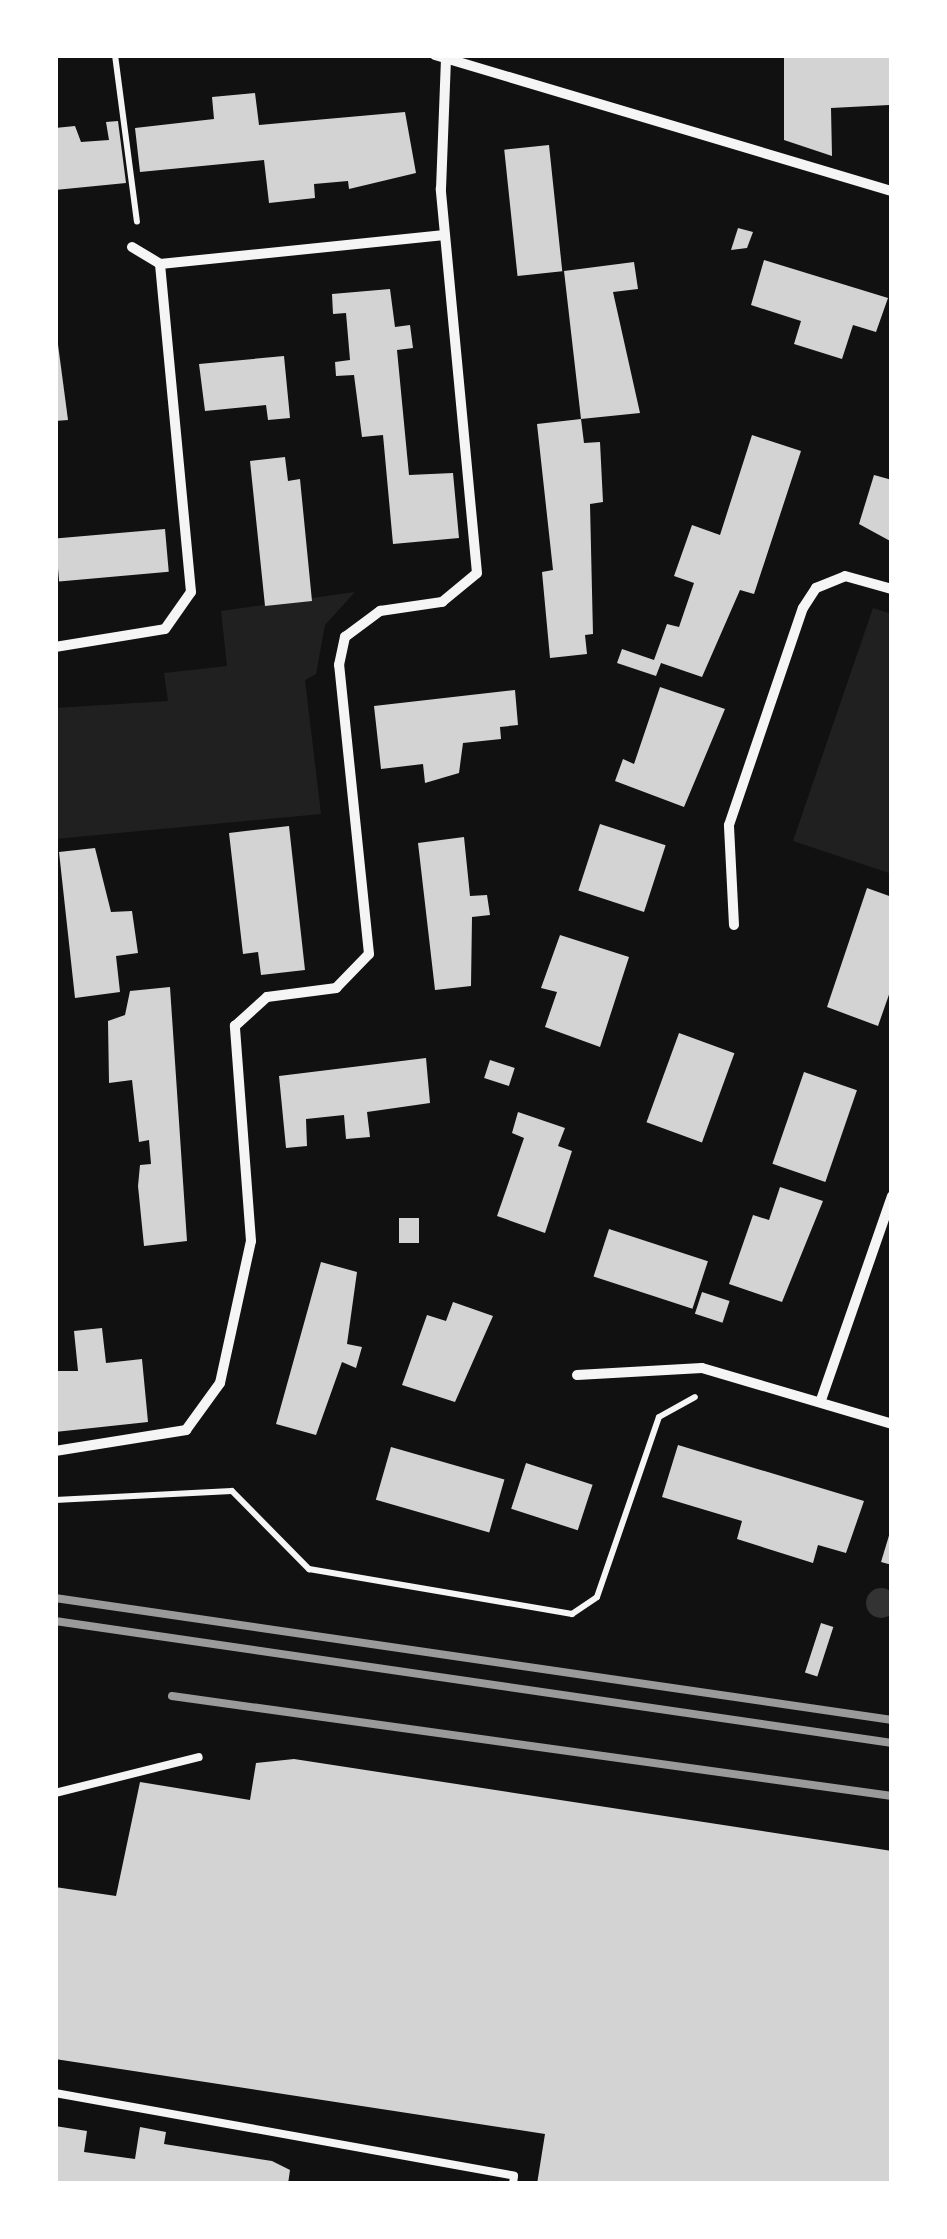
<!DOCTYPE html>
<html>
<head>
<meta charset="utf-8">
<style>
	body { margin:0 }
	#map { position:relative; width:947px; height:2239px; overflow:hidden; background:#111; font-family:Commissioner,sans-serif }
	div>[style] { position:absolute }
	.green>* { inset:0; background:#202020 }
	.water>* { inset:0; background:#333 }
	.round { border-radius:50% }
	.building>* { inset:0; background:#d3d3d3; transform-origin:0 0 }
	.path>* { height:6px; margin:-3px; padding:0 3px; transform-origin:3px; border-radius:3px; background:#f5f5f5 }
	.service>* { height:8px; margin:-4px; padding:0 4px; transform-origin:4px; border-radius:4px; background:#f5f5f5 }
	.minor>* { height:10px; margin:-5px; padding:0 5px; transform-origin:5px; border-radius:5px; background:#f5f5f5 }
	.rail>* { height:8px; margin:-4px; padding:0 4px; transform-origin:4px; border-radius:4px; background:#9a9a9a }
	span { translate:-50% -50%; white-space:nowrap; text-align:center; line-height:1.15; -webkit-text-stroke:9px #fff; paint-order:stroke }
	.frame { position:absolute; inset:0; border:58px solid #fff; pointer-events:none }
</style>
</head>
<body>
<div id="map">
	<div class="green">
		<div style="clip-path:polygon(355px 592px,325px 625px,316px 674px,305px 680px,321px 814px,55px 839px,55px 708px,168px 701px,164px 673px,227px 666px,221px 611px)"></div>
		<div style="clip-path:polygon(873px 608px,892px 614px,892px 874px,793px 841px)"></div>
	</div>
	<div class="water">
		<div class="round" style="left:866px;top:1588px;width:30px;height:30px"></div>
	</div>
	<div class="building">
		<div style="clip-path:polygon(784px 55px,892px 55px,889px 105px,831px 108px,832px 156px,784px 140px)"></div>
		<div style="clip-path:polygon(255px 93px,259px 125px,405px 112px,416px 173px,349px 189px,348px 181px,314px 184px,315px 198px,269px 203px,264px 160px,140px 172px,135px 128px,214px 119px,212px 97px)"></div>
		<div style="clip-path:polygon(118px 121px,126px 183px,55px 190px,55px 128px,75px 126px,81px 142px,109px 140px,106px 122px)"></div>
		<div style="left:549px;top:145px;width:127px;height:45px;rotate:84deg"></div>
		<div style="clip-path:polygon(738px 228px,753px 232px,747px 248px,731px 250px)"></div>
		<div style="clip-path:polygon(764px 260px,888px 298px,876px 332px,853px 325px,842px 359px,794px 344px,801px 321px,751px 305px)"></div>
		<div style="clip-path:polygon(634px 262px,638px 289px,613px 292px,640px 413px,581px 419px,564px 271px)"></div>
		<div style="clip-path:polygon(390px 289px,395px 327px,410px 325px,413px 348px,397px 350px,409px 475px,453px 473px,459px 538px,393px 544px,383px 435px,362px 437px,354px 375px,336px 376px,335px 362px,350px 360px,346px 313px,333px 314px,332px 294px)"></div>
		<div style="clip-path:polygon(55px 322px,68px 420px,55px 421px)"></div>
		<div style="clip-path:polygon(284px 356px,290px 418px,268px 420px,266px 405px,205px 411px,199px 364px)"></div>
		<div style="clip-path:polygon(581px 419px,584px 443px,600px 442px,603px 502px,590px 504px,593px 634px,585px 635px,587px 654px,550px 658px,542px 572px,553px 570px,537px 424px)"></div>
		<div style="clip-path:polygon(752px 435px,801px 451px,754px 594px,740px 590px,702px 677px,661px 663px,656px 676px,617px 663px,622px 649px,654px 660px,667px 624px,679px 627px,694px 583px,674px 576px,692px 525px,720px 535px)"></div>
		<div style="clip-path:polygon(285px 457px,288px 481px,300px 479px,312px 601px,265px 606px,250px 461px)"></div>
		<div style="clip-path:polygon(874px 475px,892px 480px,892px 542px,859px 524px)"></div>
		<div style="left:165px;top:529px;width:43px;height:110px;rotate:85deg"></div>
		<div style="clip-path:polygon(660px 687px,725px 709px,684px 807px,615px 781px,623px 759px,634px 764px)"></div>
		<div style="clip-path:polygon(515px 690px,518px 725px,500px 727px,501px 739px,463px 743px,459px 773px,425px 783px,423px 764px,381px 769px,374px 706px)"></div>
		<div style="left:600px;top:824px;width:69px;height:70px;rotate:18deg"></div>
		<div style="clip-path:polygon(289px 826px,305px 970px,261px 975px,258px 952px,243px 954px,229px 833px)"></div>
		<div style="clip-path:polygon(464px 837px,470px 896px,487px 895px,490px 915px,472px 917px,471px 986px,435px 990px,418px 843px)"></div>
		<div style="clip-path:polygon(95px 848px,111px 912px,132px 911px,138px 953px,116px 956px,120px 992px,75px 998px,59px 852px)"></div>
		<div style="clip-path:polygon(867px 888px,892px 897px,892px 986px,878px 1026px,827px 1007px)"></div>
		<div style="clip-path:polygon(560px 935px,629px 957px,600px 1047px,545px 1027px,557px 992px,541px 988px)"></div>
		<div style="clip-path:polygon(170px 987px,187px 1241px,144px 1246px,138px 1186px,140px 1165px,151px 1164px,149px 1140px,139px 1142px,132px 1080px,109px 1083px,108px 1021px,125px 1015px,130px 991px)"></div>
		<div style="left:679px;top:1033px;width:59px;height:95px;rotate:20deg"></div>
		<div style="clip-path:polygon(426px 1058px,430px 1103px,367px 1112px,370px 1137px,346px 1139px,344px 1115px,306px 1119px,307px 1146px,286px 1148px,279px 1076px)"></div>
		<div style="left:490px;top:1060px;width:26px;height:19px;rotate:18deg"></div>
		<div style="left:804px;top:1072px;width:56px;height:97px;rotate:19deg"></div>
		<div style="clip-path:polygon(518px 1112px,565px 1128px,558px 1146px,572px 1151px,545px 1233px,497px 1216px,524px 1138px,512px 1133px)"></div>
		<div style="clip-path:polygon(780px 1187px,823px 1201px,782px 1302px,729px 1284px,753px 1215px,769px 1220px)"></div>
		<div style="left:399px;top:1218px;width:20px;height:25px"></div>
		<div style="left:609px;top:1229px;width:104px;height:50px;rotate:18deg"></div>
		<div style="clip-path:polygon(321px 1262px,357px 1272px,347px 1344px,362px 1347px,356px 1368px,342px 1362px,316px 1435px,276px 1424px)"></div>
		<div style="left:702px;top:1292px;width:29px;height:23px;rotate:18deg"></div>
		<div style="clip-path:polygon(453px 1302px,493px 1316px,455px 1402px,402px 1385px,427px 1315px,446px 1321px)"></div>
		<div style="clip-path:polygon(102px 1328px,106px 1363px,142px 1359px,148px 1422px,55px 1432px,55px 1371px,78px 1371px,74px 1331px)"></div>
		<div style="clip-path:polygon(678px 1445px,864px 1501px,846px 1553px,818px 1545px,813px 1563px,737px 1539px,742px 1521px,662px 1497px)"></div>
		<div style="left:391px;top:1447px;width:118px;height:55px;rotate:16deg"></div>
		<div style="left:526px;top:1463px;width:70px;height:48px;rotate:18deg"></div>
		<div style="clip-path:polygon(891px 1529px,892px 1529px,892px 1565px,881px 1562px)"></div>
		<div style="left:821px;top:1623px;width:13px;height:52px;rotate:18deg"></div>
		<div style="clip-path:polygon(294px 1759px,892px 1851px,892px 2184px,537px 2184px,545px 2134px,55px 2059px,55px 1887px,116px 1896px,140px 1782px,250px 1800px,256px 1763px)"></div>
		<div style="clip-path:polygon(55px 2126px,87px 2131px,84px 2152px,135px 2159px,140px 2127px,166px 2132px,164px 2144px,272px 2161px,290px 2170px,288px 2184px,55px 2184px)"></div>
	</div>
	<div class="path">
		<div style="left:115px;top:55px;width:168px;rotate:82.5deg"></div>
		<div style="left:55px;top:1500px;width:177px;rotate:-2.9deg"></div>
		<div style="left:232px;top:1491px;width:110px;rotate:45.4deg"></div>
		<div style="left:309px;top:1569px;width:267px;rotate:9.7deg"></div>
		<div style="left:572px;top:1614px;width:30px;rotate:-34deg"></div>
		<div style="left:597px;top:1597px;width:190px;rotate:-71deg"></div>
		<div style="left:659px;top:1417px;width:41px;rotate:-29.1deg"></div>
	</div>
	<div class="service">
		<div style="left:55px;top:1793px;width:148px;rotate:-14deg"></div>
		<div style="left:55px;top:2093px;width:466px;rotate:10.2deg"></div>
		<div style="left:514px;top:2176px;width:8px;rotate:97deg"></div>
	</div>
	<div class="minor">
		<div style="left:435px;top:55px;width:477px;rotate:16.6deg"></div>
		<div style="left:132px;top:247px;width:33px;rotate:31deg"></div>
		<div style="left:55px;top:647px;width:111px;rotate:-9.3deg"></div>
		<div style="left:165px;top:629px;width:45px;rotate:-54.9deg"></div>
		<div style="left:191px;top:592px;width:329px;rotate:-95.4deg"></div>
		<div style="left:160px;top:264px;width:286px;rotate:-5.8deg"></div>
		<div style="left:734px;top:925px;width:100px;rotate:-92.9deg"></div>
		<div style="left:729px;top:825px;width:229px;rotate:-71.2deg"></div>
		<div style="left:803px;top:608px;width:24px;rotate:-57deg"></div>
		<div style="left:816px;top:588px;width:31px;rotate:-22deg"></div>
		<div style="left:845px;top:576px;width:49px;rotate:15.5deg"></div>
		<div style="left:577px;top:1375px;width:125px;rotate:-3.2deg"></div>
		<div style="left:702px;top:1368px;width:198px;rotate:16.4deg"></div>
		<div style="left:821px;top:1400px;width:216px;rotate:-70.8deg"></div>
		<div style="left:55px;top:1451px;width:133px;rotate:-9.1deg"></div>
		<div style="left:186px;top:1430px;width:58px;rotate:-54.1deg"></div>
		<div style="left:220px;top:1383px;width:145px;rotate:-77.7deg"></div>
		<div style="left:251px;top:1241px;width:216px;rotate:-94.3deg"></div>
		<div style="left:235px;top:1026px;width:43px;rotate:-42.2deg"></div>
		<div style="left:267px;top:997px;width:70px;rotate:-7.4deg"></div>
		<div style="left:336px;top:988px;width:47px;rotate:-45.9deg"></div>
		<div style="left:369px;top:954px;width:291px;rotate:-95.9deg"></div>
		<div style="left:339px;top:665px;width:29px;rotate:-78deg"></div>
		<div style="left:345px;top:637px;width:44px;rotate:-36.6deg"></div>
		<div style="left:380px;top:611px;width:63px;rotate:-8.3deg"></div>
		<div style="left:442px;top:602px;width:45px;rotate:-39.6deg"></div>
		<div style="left:477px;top:573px;width:386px;rotate:-95.4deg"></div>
		<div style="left:441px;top:189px;width:130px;rotate:-87.8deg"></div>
	</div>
	<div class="rail">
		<div style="left:55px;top:1598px;width:846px;rotate:8.29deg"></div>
		<div style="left:55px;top:1621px;width:846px;rotate:8.29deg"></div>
		<div style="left:172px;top:1696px;width:727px;rotate:7.91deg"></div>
	</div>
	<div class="frame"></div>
</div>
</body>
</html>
